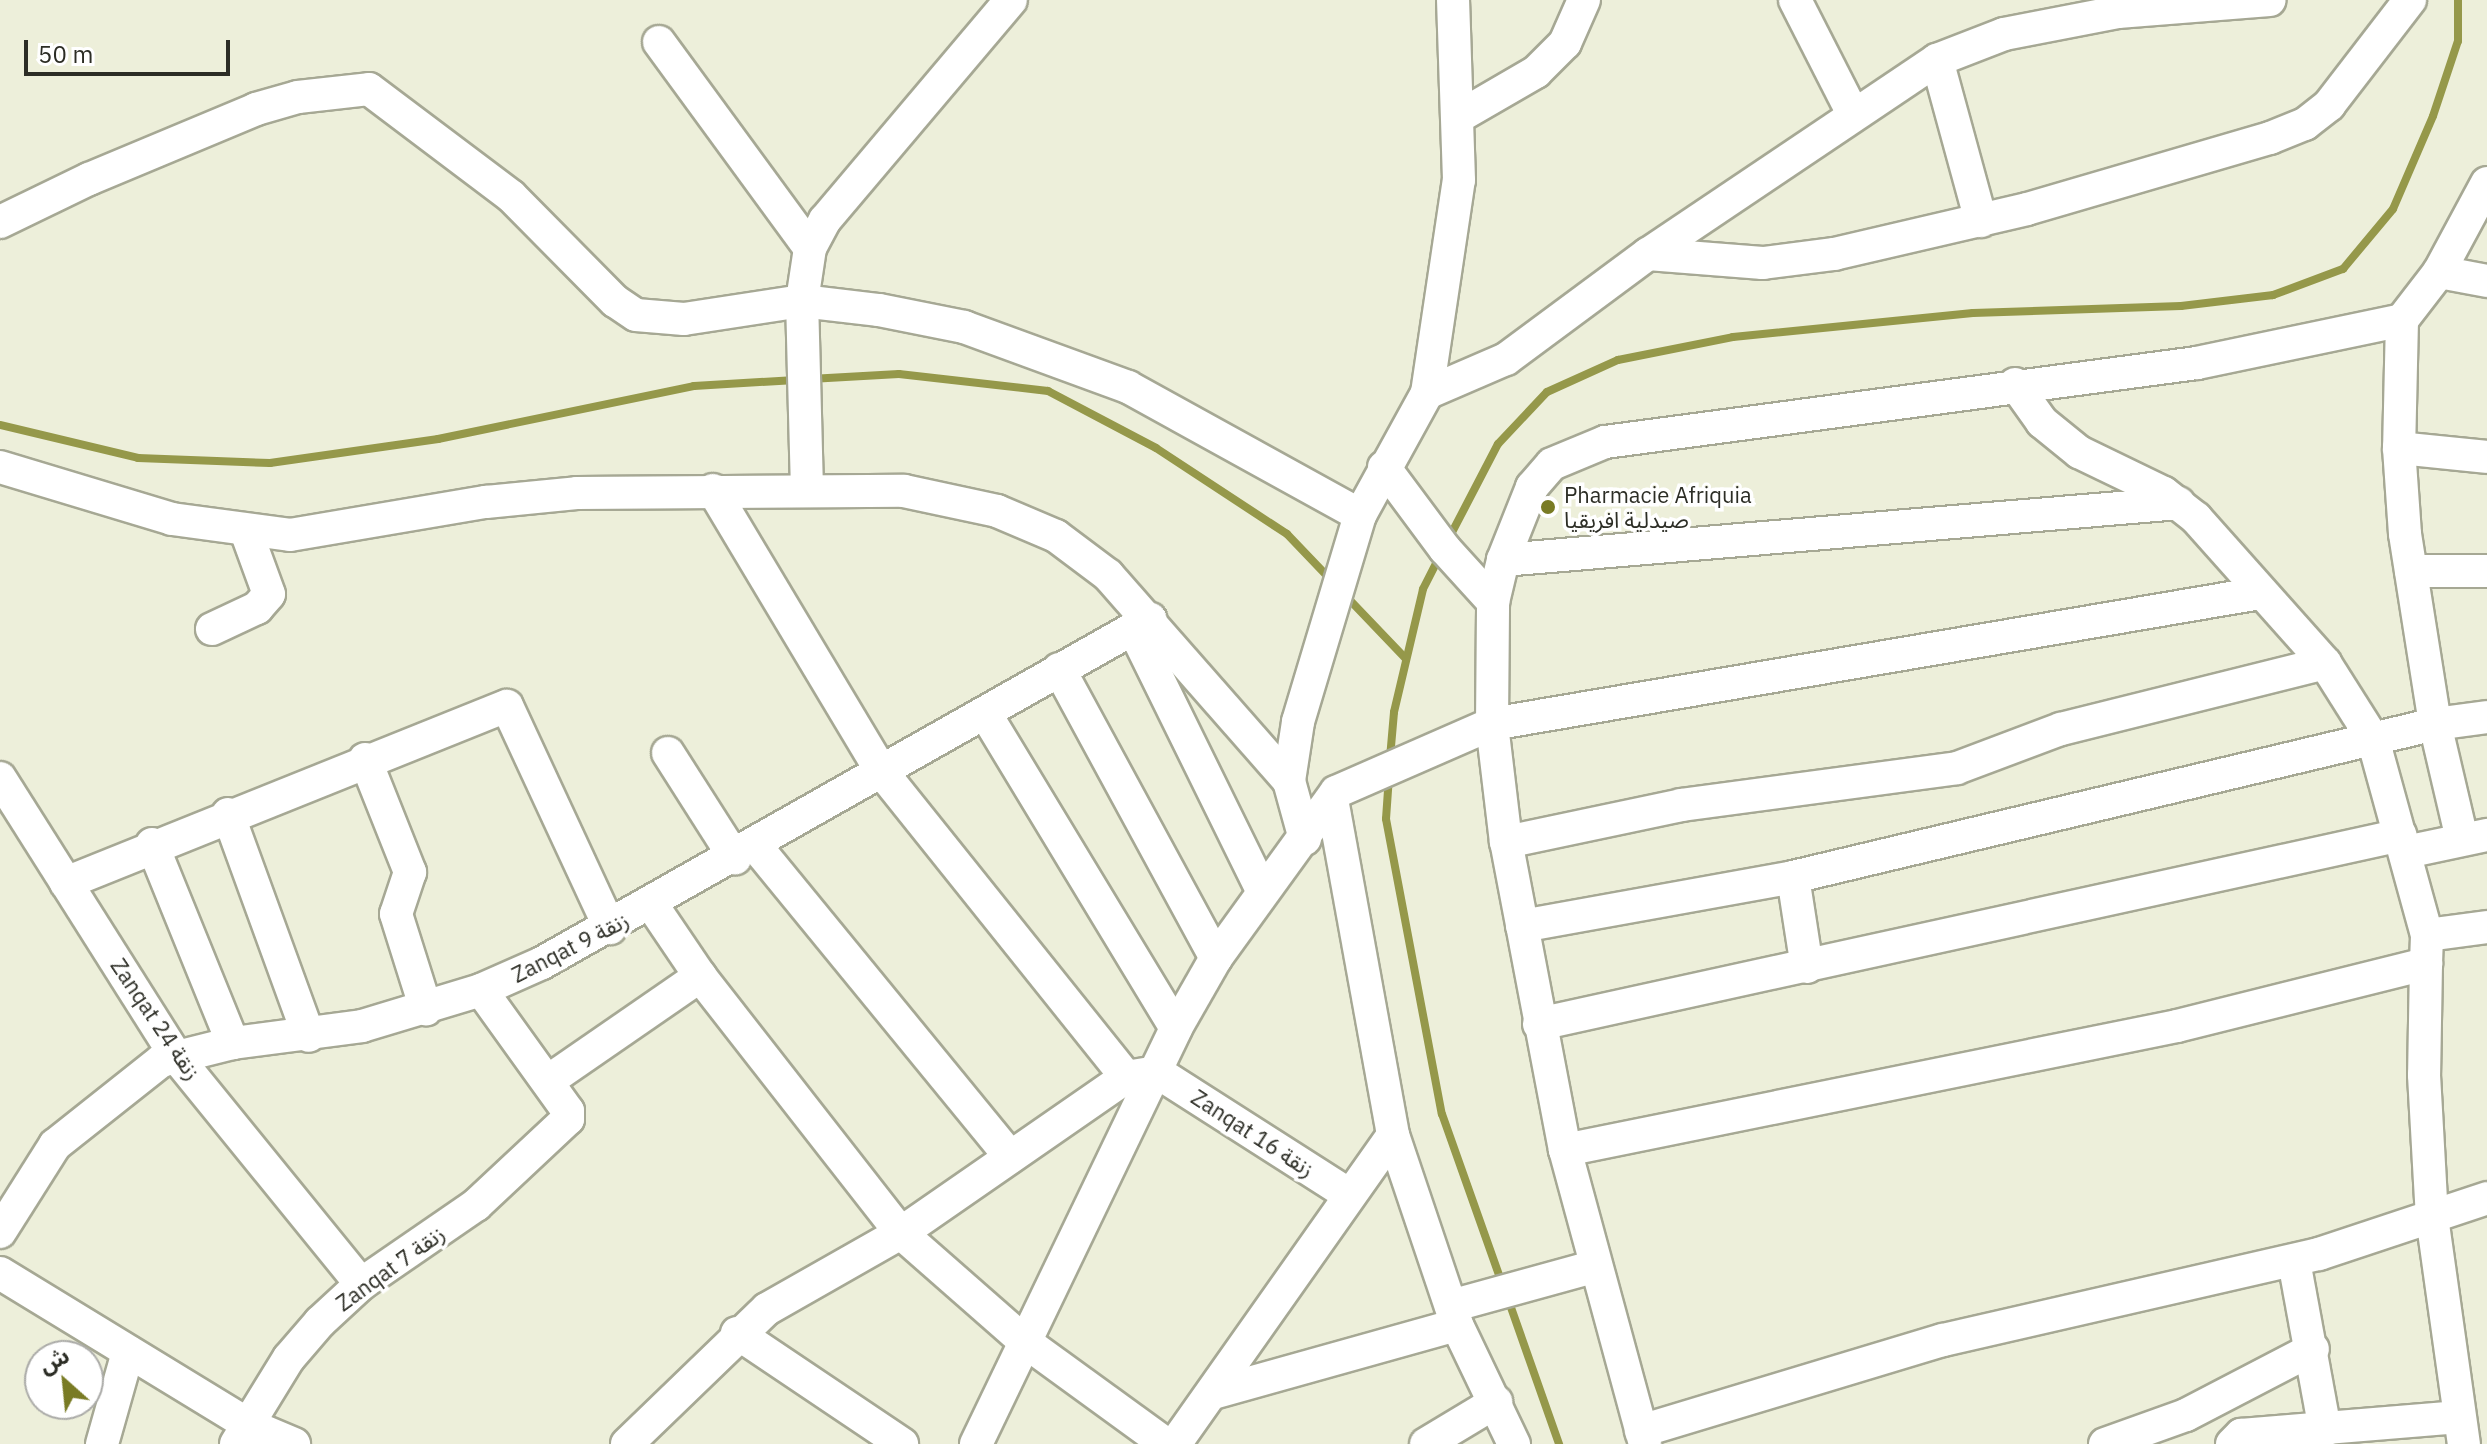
<!DOCTYPE html>
<html>
<head>
<meta charset="utf-8">
<style>
	body { margin:0 }
	#map { position:relative; width:2487px; height:1444px; overflow:hidden; background:#edefda; font-family:"IBM Plex Sans","Noto Sans Arabic",sans-serif }
	div>[style] { position:absolute }
	.stream>* { height:8px; margin:-4px; padding:0 4px; transform-origin:4px; border-radius:4px; background:#95984a }
	.roads { filter:drop-shadow(2px 0 #a6a894) drop-shadow(-2px 0 #a6a894) drop-shadow(0 2px #a6a894) drop-shadow(0 -2px #a6a894) }
	.minor>* { height:32px; margin:-16px; padding:0 16px; transform-origin:16px; border-radius:16px; background:#fff }
	.dots>* { width:22px; height:22px; translate:-50% -50%; box-sizing:border-box; border:4px solid #fff; border-radius:50% }
	span { translate:-50% -50%; white-space:nowrap; text-align:center; line-height:1.15; -webkit-text-stroke:7px #fff; paint-order:stroke }
	.poi-label { font-size:22px; color:#2c2d25 }
	.left { translate:0 -50%; text-align:left }
	.street-label { font-size:22px; color:#2c2d25 }
	.north { position:absolute; left:24px; top:1340px; width:80px; height:80px; box-sizing:border-box; background:#fff; border:2px solid #ababa8; border-radius:50%; rotate:333deg; font-size:22px; font-weight:700; line-height:32px; text-align:center; color:#2c2d25 }
	.north::after { content:''; display:block; margin:auto; width:28px; height:36px; background:#797b24; clip-path:polygon(50% 0,100% 100%,50% 72%,0 100%) }
	.scale { position:absolute; left:24px; top:40px; width:206px; height:36px; box-sizing:border-box; border:4px solid #2c2d25; border-top:0; padding-left:10px; font-size:24px; line-height:28px; white-space:nowrap; color:#2c2d25; -webkit-text-stroke:6px #fff; paint-order:stroke }
</style>
</head>
<body>
<div id="map">
	<div class="stream">
		<div style="left:810px;top:379px;width:89px;rotate:-3.2deg"></div>
		<div style="left:899px;top:374px;width:150px;rotate:6.5deg"></div>
		<div style="left:1048px;top:391px;width:122px;rotate:27.8deg"></div>
		<div style="left:1156px;top:448px;width:157px;rotate:33.3deg"></div>
		<div style="left:1287px;top:534px;width:64px;rotate:46.3deg"></div>
		<div style="left:0;top:425px;width:142px;rotate:13.4deg"></div>
		<div style="left:138px;top:458px;width:132px;rotate:2.2deg"></div>
		<div style="left:270px;top:463px;width:170px;rotate:-8.1deg"></div>
		<div style="left:438px;top:439px;width:261px;rotate:-11.7deg"></div>
		<div style="left:694px;top:386px;width:102px;rotate:-3.4deg"></div>
		<div style="left:1448px;top:540px;width:108px;rotate:-62.5deg"></div>
		<div style="left:1498px;top:444px;width:71px;rotate:-46.7deg"></div>
		<div style="left:1547px;top:392px;width:78px;rotate:-24.3deg"></div>
		<div style="left:1618px;top:360px;width:117px;rotate:-11.3deg"></div>
		<div style="left:1733px;top:337px;width:241px;rotate:-5.7deg"></div>
		<div style="left:1973px;top:313px;width:208px;rotate:-1.9deg"></div>
		<div style="left:2181px;top:306px;width:93px;rotate:-6.8deg"></div>
		<div style="left:2273px;top:295px;width:75px;rotate:-20.4deg"></div>
		<div style="left:2343px;top:269px;width:78px;rotate:-50.2deg"></div>
		<div style="left:2393px;top:209px;width:101px;rotate:-66.7deg"></div>
		<div style="left:2433px;top:116px;width:79px;rotate:-71.6deg"></div>
		<div style="left:2458px;top:41px;width:41px;rotate:-90deg"></div>
		<div style="left:1343px;top:593px;width:91px;rotate:46.3deg"></div>
		<div style="left:1390px;top:758px;width:46px;rotate:-85deg"></div>
		<div style="left:1394px;top:712px;width:126px;rotate:-76.7deg"></div>
		<div style="left:1423px;top:589px;width:38px;rotate:-63deg"></div>
		<div style="left:1389px;top:776px;width:43px;rotate:94deg"></div>
		<div style="left:1386px;top:819px;width:300px;rotate:79.3deg"></div>
		<div style="left:1442px;top:1114px;width:182px;rotate:70.5deg"></div>
		<div style="left:1508px;top:1299px;width:154px;rotate:70.6deg"></div>
	</div>
	<div class="roads">
		<div class="minor">
			<div style="left:1795px;top:0;width:128px;rotate:63deg"></div>
			<div style="left:659px;top:42px;width:255px;rotate:53.8deg"></div>
			<div style="left:1937px;top:60px;width:167px;rotate:74.7deg"></div>
			<div style="left:1460px;top:116px;width:88px;rotate:-30.1deg"></div>
			<div style="left:1536px;top:72px;width:41px;rotate:-45deg"></div>
			<div style="left:1565px;top:43px;width:47px;rotate:-66.2deg"></div>
			<div style="left:0;top:222px;width:99px;rotate:-25.8deg"></div>
			<div style="left:89px;top:179px;width:181px;rotate:-22.7deg"></div>
			<div style="left:256px;top:109px;width:44px;rotate:-15.9deg"></div>
			<div style="left:298px;top:97px;width:71px;rotate:-6.4deg"></div>
			<div style="left:369px;top:89px;width:178px;rotate:37deg"></div>
			<div style="left:511px;top:196px;width:148px;rotate:45.3deg"></div>
			<div style="left:615px;top:301px;width:25px;rotate:34deg"></div>
			<div style="left:636px;top:315px;width:48px;rotate:4.8deg"></div>
			<div style="left:684px;top:319px;width:119px;rotate:-8.7deg"></div>
			<div style="left:802px;top:301px;width:78px;rotate:6.7deg"></div>
			<div style="left:879px;top:310px;width:87px;rotate:11.3deg"></div>
			<div style="left:964px;top:327px;width:175px;rotate:20.1deg"></div>
			<div style="left:1128px;top:387px;width:265px;rotate:28.9deg"></div>
			<div style="left:1360px;top:515px;width:216px;rotate:106.7deg"></div>
			<div style="left:1298px;top:722px;width:60px;rotate:98.7deg"></div>
			<div style="left:1289px;top:781px;width:60px;rotate:74.6deg"></div>
			<div style="left:1648px;top:254px;width:115px;rotate:4.5deg"></div>
			<div style="left:1763px;top:263px;width:72px;rotate:-7.2deg"></div>
			<div style="left:1834px;top:254px;width:198px;rotate:-13.1deg"></div>
			<div style="left:2027px;top:209px;width:253px;rotate:-16.3deg"></div>
			<div style="left:2270px;top:138px;width:38px;rotate:-22deg"></div>
			<div style="left:2305px;top:124px;width:31px;rotate:-38deg"></div>
			<div style="left:2329px;top:105px;width:133px;rotate:-52.4deg"></div>
			<div style="left:2439px;top:272px;width:49px;rotate:10.6deg"></div>
			<div style="left:2402px;top:320px;width:128px;rotate:91.3deg"></div>
			<div style="left:2399px;top:448px;width:86px;rotate:86deg"></div>
			<div style="left:2405px;top:534px;width:192px;rotate:81deg"></div>
			<div style="left:2435px;top:724px;width:118px;rotate:76.8deg"></div>
			<div style="left:2015px;top:384px;width:47px;rotate:54.6deg"></div>
			<div style="left:2042px;top:422px;width:48px;rotate:39deg"></div>
			<div style="left:2079px;top:452px;width:94px;rotate:25.8deg"></div>
			<div style="left:2164px;top:493px;width:41px;rotate:38deg"></div>
			<div style="left:2196px;top:518px;width:194px;rotate:48.3deg"></div>
			<div style="left:2325px;top:663px;width:90px;rotate:57.7deg"></div>
			<div style="left:2373px;top:739px;width:203px;rotate:74.6deg"></div>
			<div style="left:1427px;top:393px;width:86px;rotate:-23.3deg"></div>
			<div style="left:1506px;top:359px;width:177px;rotate:-36.5deg"></div>
			<div style="left:1648px;top:254px;width:348px;rotate:-33.9deg"></div>
			<div style="left:1937px;top:60px;width:72px;rotate:-21.2deg"></div>
			<div style="left:2004px;top:34px;width:116px;rotate:-10.9deg"></div>
			<div style="left:2118px;top:12px;width:152px;rotate:-4.5deg"></div>
			<div style="left:2399px;top:448px;width:88px;rotate:5.8deg"></div>
			<div style="left:0;top:467px;width:180px;rotate:16.8deg"></div>
			<div style="left:172px;top:519px;width:119px;rotate:7.7deg"></div>
			<div style="left:290px;top:535px;width:199px;rotate:-9.6deg"></div>
			<div style="left:486px;top:502px;width:91px;rotate:-5.6deg"></div>
			<div style="left:577px;top:493px;width:327px;rotate:-0.4deg"></div>
			<div style="left:904px;top:491px;width:95px;rotate:12.1deg"></div>
			<div style="left:997px;top:511px;width:64px;rotate:23deg"></div>
			<div style="left:1056px;top:536px;width:65px;rotate:36.9deg"></div>
			<div style="left:1108px;top:575px;width:274px;rotate:48.7deg"></div>
			<div style="left:1384px;top:467px;width:102px;rotate:53.4deg"></div>
			<div style="left:1445px;top:549px;width:72px;rotate:47.8deg"></div>
			<div style="left:713px;top:490px;width:329px;rotate:59.1deg"></div>
			<div style="left:882px;top:772px;width:391px;rotate:51.3deg"></div>
			<div style="left:807px;top:490px;width:189px;rotate:-91.5deg"></div>
			<div style="left:802px;top:301px;width:54px;rotate:-81.4deg"></div>
			<div style="left:810px;top:248px;width:32px;rotate:-62deg"></div>
			<div style="left:825px;top:220px;width:288px;rotate:-49.8deg"></div>
			<div style="left:1360px;top:515px;width:139px;rotate:-61.2deg"></div>
			<div style="left:1427px;top:393px;width:215px;rotate:-81.5deg"></div>
			<div style="left:1459px;top:180px;width:180px;rotate:-91.9deg"></div>
			<div style="left:1503px;top:560px;width:678px;rotate:-4.82deg"></div>
			<div style="left:2411px;top:571px;width:76px"></div>
			<div style="left:1133px;top:628px;width:294px;rotate:63.8deg"></div>
			<div style="left:212px;top:629px;width:50px;rotate:-25deg"></div>
			<div style="left:257px;top:608px;width:18px;rotate:-49deg"></div>
			<div style="left:269px;top:594px;width:67px;rotate:-110.1deg"></div>
			<div style="left:1059px;top:669px;width:329px;rotate:61.5deg"></div>
			<div style="left:985px;top:713px;width:368px;rotate:58.8deg"></div>
			<div style="left:668px;top:753px;width:125px;rotate:57.5deg"></div>
			<div style="left:365px;top:759px;width:122px;rotate:68.3deg"></div>
			<div style="left:410px;top:872px;width:44px;rotate:108.4deg"></div>
			<div style="left:396px;top:914px;width:100px;rotate:72.5deg"></div>
			<div style="left:0;top:778px;width:328px;rotate:57.7deg"></div>
			<div style="left:175px;top:1055px;width:295px;rotate:50.9deg"></div>
			<div style="left:1332px;top:799px;width:341px;rotate:79.7deg"></div>
			<div style="left:1393px;top:1135px;width:200px;rotate:71.4deg"></div>
			<div style="left:1457px;top:1325px;width:132px;rotate:64.4deg"></div>
			<div style="left:228px;top:814px;width:236px;rotate:70deg"></div>
			<div style="left:1506px;top:842px;width:179px;rotate:-11.9deg"></div>
			<div style="left:1681px;top:805px;width:278px;rotate:-7.6deg"></div>
			<div style="left:1957px;top:768px;width:111px;rotate:-20.6deg"></div>
			<div style="left:2061px;top:729px;width:272px;rotate:-14deg"></div>
			<div style="left:152px;top:844px;width:215px;rotate:67.9deg"></div>
			<div style="left:755px;top:845px;width:403px;rotate:50.7deg"></div>
			<div style="left:2406px;top:852px;width:83px;rotate:-11.9deg"></div>
			<div style="left:1793px;top:877px;width:91px;rotate:81.2deg"></div>
			<div style="left:66px;top:883px;width:475px;rotate:-21.9deg"></div>
			<div style="left:507px;top:706px;width:245px;rotate:65.1deg"></div>
			<div style="left:652px;top:905px;width:86px;rotate:55.9deg"></div>
			<div style="left:700px;top:976px;width:326px;rotate:52deg"></div>
			<div style="left:901px;top:1233px;width:164px;rotate:41.3deg"></div>
			<div style="left:1024px;top:1341px;width:175px;rotate:36deg"></div>
			<div style="left:1522px;top:926px;width:275px;rotate:-10.2deg"></div>
			<div style="left:1793px;top:877px;width:660px;rotate:-13.4deg"></div>
			<div style="left:2435px;top:724px;width:52px;rotate:-7.7deg"></div>
			<div style="left:2426px;top:964px;width:111px;rotate:91deg"></div>
			<div style="left:2424px;top:1075px;width:142px;rotate:86.8deg"></div>
			<div style="left:2432px;top:1217px;width:229px;rotate:82deg"></div>
			<div style="left:1539px;top:1024px;width:882px;rotate:-12.37deg"></div>
			<div style="left:548px;top:1081px;width:185px;rotate:-34.6deg"></div>
			<div style="left:1565px;top:1150px;width:624px;rotate:-11.45deg"></div>
			<div style="left:2177px;top:1026px;width:257px;rotate:-14deg"></div>
			<div style="left:2426px;top:964px;width:29px;rotate:-88deg"></div>
			<div style="left:2427px;top:935px;width:61px;rotate:-7.6deg"></div>
			<div style="left:0;top:1232px;width:103px;rotate:-57.7deg"></div>
			<div style="left:55px;top:1145px;width:135px;rotate:-38.4deg"></div>
			<div style="left:161px;top:1061px;width:74px;rotate:-14deg"></div>
			<div style="left:233px;top:1043px;width:130px;rotate:-7.5deg"></div>
			<div style="left:362px;top:1026px;width:124px;rotate:-16.8deg"></div>
			<div style="left:481px;top:990px;width:67px;rotate:-23.9deg"></div>
			<div style="left:542px;top:963px;width:699px;rotate:-29.5deg"></div>
			<div style="left:2294px;top:1261px;width:172px;rotate:79.6deg"></div>
			<div style="left:0;top:1273px;width:292px;rotate:31.4deg"></div>
			<div style="left:249px;top:1425px;width:49px;rotate:22.9deg"></div>
			<div style="left:1451px;top:1306px;width:147px;rotate:-15.4deg"></div>
			<div style="left:737px;top:1333px;width:199px;rotate:33.9deg"></div>
			<div style="left:1213px;top:1393px;width:253px;rotate:-15.6deg"></div>
			<div style="left:1641px;top:1431px;width:315px;rotate:-16.8deg"></div>
			<div style="left:1943px;top:1340px;width:386px;rotate:-12.9deg"></div>
			<div style="left:2319px;top:1254px;width:177px;rotate:-18.4deg"></div>
			<div style="left:102px;top:1444px;width:96px;rotate:-74.2deg"></div>
			<div style="left:236px;top:1444px;width:101px;rotate:-58.4deg"></div>
			<div style="left:289px;top:1358px;width:48px;rotate:-49.3deg"></div>
			<div style="left:320px;top:1322px;width:56px;rotate:-42.8deg"></div>
			<div style="left:361px;top:1284px;width:140px;rotate:-34.5deg"></div>
			<div style="left:476px;top:1205px;width:126px;rotate:-43.1deg"></div>
			<div style="left:568px;top:1119px;width:8px;rotate:-90deg"></div>
			<div style="left:568px;top:1111px;width:149px;rotate:-125.7deg"></div>
			<div style="left:627px;top:1444px;width:194px;rotate:-44deg"></div>
			<div style="left:767px;top:1309px;width:154px;rotate:-29.6deg"></div>
			<div style="left:901px;top:1233px;width:274px;rotate:-34.7deg"></div>
			<div style="left:1126px;top:1077px;width:31px;rotate:-9deg"></div>
			<div style="left:1157px;top:1072px;width:228px;rotate:32.6deg"></div>
			<div style="left:976px;top:1444px;width:462px;rotate:-64.3deg"></div>
			<div style="left:1176px;top:1028px;width:81px;rotate:-60.3deg"></div>
			<div style="left:1216px;top:958px;width:205px;rotate:-54.1deg"></div>
			<div style="left:1336px;top:792px;width:170px;rotate:-23.6deg"></div>
			<div style="left:1492px;top:724px;width:122px;rotate:-89.5deg"></div>
			<div style="left:1493px;top:602px;width:43px;rotate:-76.6deg"></div>
			<div style="left:1503px;top:560px;width:79px;rotate:-68.3deg"></div>
			<div style="left:1532px;top:487px;width:30px;rotate:-49deg"></div>
			<div style="left:1552px;top:464px;width:57px;rotate:-22.5deg"></div>
			<div style="left:1605px;top:442px;width:597px;rotate:-7.6deg"></div>
			<div style="left:2197px;top:363px;width:209px;rotate:-11.8deg"></div>
			<div style="left:2402px;top:320px;width:61px;rotate:-52.4deg"></div>
			<div style="left:2439px;top:272px;width:101px;rotate:-61.7deg"></div>
			<div style="left:1175px;top:1444px;width:378px;rotate:-54.8deg"></div>
			<div style="left:1426px;top:1444px;width:82px;rotate:-31deg"></div>
			<div style="left:1645px;top:1444px;width:305px;rotate:-105.2deg"></div>
			<div style="left:1565px;top:1150px;width:314px;rotate:-100.8deg"></div>
			<div style="left:1506px;top:842px;width:119px;rotate:-96.8deg"></div>
			<div style="left:1492px;top:724px;width:779px;rotate:-9.68deg"></div>
			<div style="left:2105px;top:1444px;width:86px;rotate:-19.7deg"></div>
			<div style="left:2186px;top:1415px;width:143px;rotate:-27.5deg"></div>
			<div style="left:2232px;top:1444px;width:13px;rotate:-45deg"></div>
			<div style="left:2241px;top:1435px;width:219px;rotate:-4.7deg"></div>
		</div>
	</div>
	<div class="dots">
		<div style="left:1548px;top:507px;background:#797b24"></div>
	</div>
	<div class="poi-label">
		<span class="left" style="left:1564px;top:507px">Pharmacie Afriquia<br>صيدلية افريقيا</span>
	</div>
	<div class="street-label">
		<span style="left:570px;top:947px;rotate:-27deg">Zanqat 9 زنقة</span>
		<span style="left:156px;top:1019px;rotate:56deg">Zanqat 24 زنقة</span>
		<span style="left:1253px;top:1133px;rotate:33deg">Zanqat 16 زنقة</span>
		<span style="left:390px;top:1268px;rotate:-36deg">Zanqat 7 زنقة</span>
	</div>
	<div class="north">ش</div>
	<div class="scale">50 m</div>
</div>
</body>
</html>
